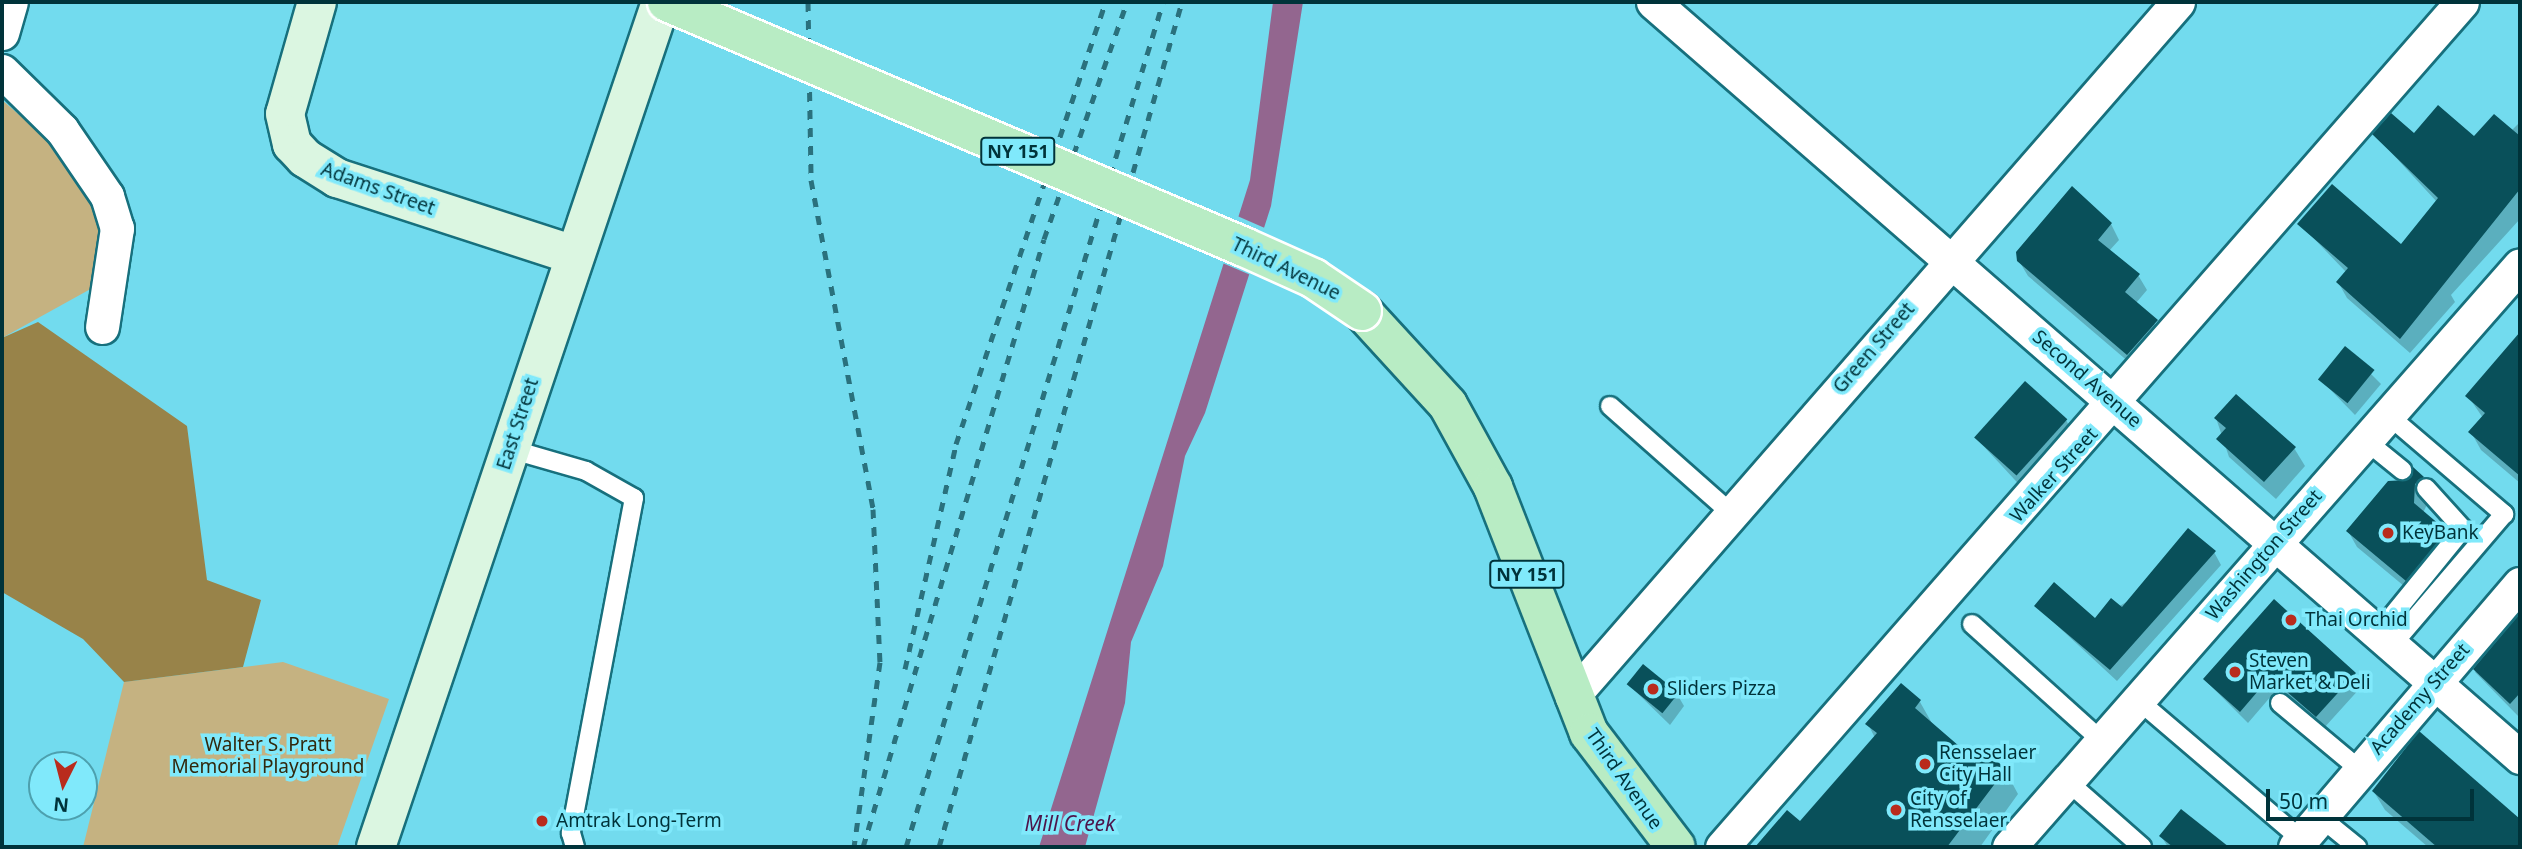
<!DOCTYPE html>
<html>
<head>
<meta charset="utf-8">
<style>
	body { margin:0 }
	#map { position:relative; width:2522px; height:849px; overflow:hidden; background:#72dbee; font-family:"Noto Sans",sans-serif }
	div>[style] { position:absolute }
	.green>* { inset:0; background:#c5b281 }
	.forest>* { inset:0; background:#988349 }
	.water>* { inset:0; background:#93668f }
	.pier>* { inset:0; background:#72dbee }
	.shadow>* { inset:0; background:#0003 }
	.building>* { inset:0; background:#09505a; transform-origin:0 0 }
	.roads { filter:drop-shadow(2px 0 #17707d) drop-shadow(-2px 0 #17707d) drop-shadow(0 2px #17707d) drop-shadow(0 -2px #17707d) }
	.lane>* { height:18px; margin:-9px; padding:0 9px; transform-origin:9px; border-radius:9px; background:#fff }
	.street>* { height:33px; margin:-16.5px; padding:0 16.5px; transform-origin:16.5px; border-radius:16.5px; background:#fff }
	.secondary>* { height:38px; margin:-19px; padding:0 19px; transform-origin:19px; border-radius:19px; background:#dbf6e1 }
	.primary>* { height:38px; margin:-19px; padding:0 19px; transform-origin:19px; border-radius:19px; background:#b8ecc4 }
	.rail>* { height:5px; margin-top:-2.5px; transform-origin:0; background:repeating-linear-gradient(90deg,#2a717d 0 9px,transparent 0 18px) }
	.bridges { filter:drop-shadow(2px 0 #fff) drop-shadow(-2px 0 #fff) drop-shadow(0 2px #fff) drop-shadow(0 -2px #fff) }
	.primary-bridge>* { height:38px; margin:-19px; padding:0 19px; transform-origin:19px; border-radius:19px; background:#b8ecc4 }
	.dots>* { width:19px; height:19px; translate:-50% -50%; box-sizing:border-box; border:4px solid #80e9fb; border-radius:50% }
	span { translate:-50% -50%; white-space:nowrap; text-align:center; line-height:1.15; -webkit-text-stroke:7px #80e9fb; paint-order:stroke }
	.shield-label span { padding:2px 5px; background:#80e9fb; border:2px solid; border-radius:5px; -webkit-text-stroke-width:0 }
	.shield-label { font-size:18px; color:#00333a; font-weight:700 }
	.street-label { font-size:19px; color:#00333a }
	.poi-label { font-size:19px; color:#00333a }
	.left { translate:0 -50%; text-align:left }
	.park-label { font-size:19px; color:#32280d }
	.water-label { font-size:21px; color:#4d144a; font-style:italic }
	.frame { position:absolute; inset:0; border:4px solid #00333a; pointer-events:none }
	.north { position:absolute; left:28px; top:751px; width:70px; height:70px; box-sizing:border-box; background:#80e9fb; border:2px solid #4da0ae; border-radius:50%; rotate:186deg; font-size:19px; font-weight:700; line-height:28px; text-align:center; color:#00333a }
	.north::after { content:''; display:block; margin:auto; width:24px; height:32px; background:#b92b1d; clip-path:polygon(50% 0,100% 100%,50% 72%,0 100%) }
	.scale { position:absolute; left:2266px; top:789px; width:208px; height:32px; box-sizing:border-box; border:4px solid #00333a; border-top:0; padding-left:9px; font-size:21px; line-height:24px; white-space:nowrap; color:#00333a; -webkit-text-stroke:5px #80e9fb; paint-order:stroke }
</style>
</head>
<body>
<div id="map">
	<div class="green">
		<div style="clip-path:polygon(2px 100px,65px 154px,91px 187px,107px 232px,96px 286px,2px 338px)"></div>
		<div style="clip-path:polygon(283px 662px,389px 699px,337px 847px,83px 847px,124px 682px)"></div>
	</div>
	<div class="forest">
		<div style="clip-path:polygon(38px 322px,187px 426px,207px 580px,261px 600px,243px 667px,124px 682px,83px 639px,2px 592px,2px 338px)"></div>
	</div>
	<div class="water">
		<div style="clip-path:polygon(1273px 2px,1303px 2px,1271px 206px,1205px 413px,1185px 456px,1163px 566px,1131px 642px,1125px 703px,1085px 847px,1039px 847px,1250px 180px)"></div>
	</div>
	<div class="pier">
		<div style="clip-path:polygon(1235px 215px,1267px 229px,1253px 276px,1220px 262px)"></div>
	</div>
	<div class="shadow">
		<div style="clip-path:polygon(2520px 122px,2520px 219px,2451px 295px,2455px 302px,2410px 353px,2347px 298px,2338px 282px,2346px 272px,2300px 224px,2401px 246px,2437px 202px,2374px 134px,2475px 139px,2511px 131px)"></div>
		<div style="clip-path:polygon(2111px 224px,2119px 240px,2109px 251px,2138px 275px,2147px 290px,2136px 303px,2165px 336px,2137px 369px,2028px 276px,2019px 261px)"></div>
		<div style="clip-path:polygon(2520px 336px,2520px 483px,2481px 450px,2471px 432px,2483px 418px,2468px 396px)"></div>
		<div style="clip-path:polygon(2345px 348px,2381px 384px,2355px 415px,2320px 379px)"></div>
		<div style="clip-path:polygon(2216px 418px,2294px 448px,2305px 466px,2276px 499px,2229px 457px)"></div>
		<div style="clip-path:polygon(2066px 420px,2076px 438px,2027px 493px,1976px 438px)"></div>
		<div style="clip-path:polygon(2413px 470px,2432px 494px,2423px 513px,2455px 548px,2416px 596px,2357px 547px,2348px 531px,2408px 482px)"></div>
		<div style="clip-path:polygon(2214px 552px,2221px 565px,2117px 681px,2036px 606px,2095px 620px)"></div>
		<div style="clip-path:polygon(2274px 602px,2362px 686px,2324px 728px,2278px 688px,2248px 723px,2205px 680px)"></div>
		<div style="clip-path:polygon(2520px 615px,2520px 718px,2475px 672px)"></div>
		<div style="clip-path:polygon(1629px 685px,1677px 694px,1684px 706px,1670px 725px)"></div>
		<div style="clip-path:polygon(1920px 702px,1933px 725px,1974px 761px,2005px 770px,2018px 794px,1980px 847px,1757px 847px,1788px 813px,1800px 824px,1875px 738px,1868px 724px)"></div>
		<div style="clip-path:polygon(2420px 734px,2520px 821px,2520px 847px,2428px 847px,2385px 810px,2374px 792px)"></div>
		<div style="clip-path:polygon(2182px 811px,2226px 847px,2168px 847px,2161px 836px)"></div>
	</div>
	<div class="building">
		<div style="clip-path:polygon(2438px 105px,2474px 136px,2494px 114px,2520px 136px,2520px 189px,2400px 339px,2336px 282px,2348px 268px,2297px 224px,2332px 184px,2401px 244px,2438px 198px,2372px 134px,2391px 113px,2414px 133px)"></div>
		<div style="clip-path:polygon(2072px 186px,2112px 223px,2098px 240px,2140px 274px,2125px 292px,2158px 320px,2127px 355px,2017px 261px,2016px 252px)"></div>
		<div style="clip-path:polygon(2520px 332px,2520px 476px,2468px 432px,2485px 413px,2465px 396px)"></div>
		<div style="left:2345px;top:346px;width:38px;height:43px;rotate:39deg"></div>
		<div style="left:2025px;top:381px;width:57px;height:76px;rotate:42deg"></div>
		<div style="clip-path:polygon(2236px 394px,2296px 447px,2264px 482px,2216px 439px,2226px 428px,2214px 418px)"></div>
		<div style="clip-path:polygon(2413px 467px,2424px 477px,2415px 484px,2414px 503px,2447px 531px,2406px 581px,2346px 531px,2388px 481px,2407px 480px)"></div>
		<div style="clip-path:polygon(2188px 528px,2216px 551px,2110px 670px,2034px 606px,2054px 582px,2095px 618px,2111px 598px,2122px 607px)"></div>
		<div style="clip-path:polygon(2274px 599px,2356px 673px,2316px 717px,2270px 677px,2240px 712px,2203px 679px)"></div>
		<div style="clip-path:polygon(2520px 613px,2520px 693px,2510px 704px,2473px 669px)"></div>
		<div style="left:1643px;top:664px;width:46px;height:26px;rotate:39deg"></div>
		<div style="clip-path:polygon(1901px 683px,1921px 700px,1915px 708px,1974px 759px,1983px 749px,2006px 769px,1947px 847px,1755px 847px,1787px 810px,1800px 821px,1877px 733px,1865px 724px)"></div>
		<div style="clip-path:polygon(2419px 731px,2520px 819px,2520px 847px,2437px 847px,2372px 791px)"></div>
		<div style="clip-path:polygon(2181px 809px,2229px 847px,2173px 847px,2159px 836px)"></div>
	</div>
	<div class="roads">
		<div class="lane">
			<div style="left:1610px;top:406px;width:160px;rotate:41.5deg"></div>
			<div style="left:2388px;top:415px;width:153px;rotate:40.5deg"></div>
			<div style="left:2504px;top:514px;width:171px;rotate:130.5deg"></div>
			<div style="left:2365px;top:440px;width:48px;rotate:39deg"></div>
			<div style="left:510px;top:449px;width:79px;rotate:16.1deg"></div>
			<div style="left:586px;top:471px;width:55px;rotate:29.4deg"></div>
			<div style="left:634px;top:498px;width:341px;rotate:100.7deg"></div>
			<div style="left:571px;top:833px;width:15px;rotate:74deg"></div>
			<div style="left:1972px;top:624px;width:175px;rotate:42deg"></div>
			<div style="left:2379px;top:632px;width:133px;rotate:-50.8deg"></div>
			<div style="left:2463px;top:529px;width:55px;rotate:-132.1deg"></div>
			<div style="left:2138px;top:700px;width:214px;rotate:40.5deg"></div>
			<div style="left:2280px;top:703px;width:104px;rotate:39.9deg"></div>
			<div style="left:2067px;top:781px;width:100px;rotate:41.3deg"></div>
			<div style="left:2320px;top:817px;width:48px;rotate:39deg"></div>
		</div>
		<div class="street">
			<div style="left:1653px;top:2px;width:1150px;rotate:41.05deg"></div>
			<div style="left:2px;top:33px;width:32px;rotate:-74deg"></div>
			<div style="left:2px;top:71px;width:84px;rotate:44.5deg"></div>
			<div style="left:62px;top:130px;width:80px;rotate:55.7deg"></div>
			<div style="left:107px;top:196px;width:34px;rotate:73deg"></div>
			<div style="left:117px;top:228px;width:100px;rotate:98.6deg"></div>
			<div style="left:1572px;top:697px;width:922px;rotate:-48.91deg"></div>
			<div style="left:1722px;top:847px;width:1123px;rotate:-48.79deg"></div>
			<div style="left:2009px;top:847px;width:774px;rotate:-48.72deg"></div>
			<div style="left:2295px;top:847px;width:346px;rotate:-49.5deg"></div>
		</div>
		<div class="secondary">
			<div style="left:317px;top:2px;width:116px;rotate:105.9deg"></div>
			<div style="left:285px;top:114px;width:31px;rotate:77deg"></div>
			<div style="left:292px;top:144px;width:19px;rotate:47deg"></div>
			<div style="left:305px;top:158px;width:38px;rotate:32deg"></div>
			<div style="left:337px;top:178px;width:249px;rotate:18deg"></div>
			<div style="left:376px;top:847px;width:892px;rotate:-71.36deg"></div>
		</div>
		<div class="primary">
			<div style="left:1362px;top:311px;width:127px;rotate:47.5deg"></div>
			<div style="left:1448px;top:405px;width:94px;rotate:61.2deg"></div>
			<div style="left:1493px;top:487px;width:264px;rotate:68.7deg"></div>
			<div style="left:1589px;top:733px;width:143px;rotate:52.7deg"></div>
		</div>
	</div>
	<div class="rail">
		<div style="left:808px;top:2px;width:178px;rotate:89deg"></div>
		<div style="left:811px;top:180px;width:335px;rotate:79.3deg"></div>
		<div style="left:873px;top:509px;width:153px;rotate:87.4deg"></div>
		<div style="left:880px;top:662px;width:187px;rotate:98deg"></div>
		<div style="left:905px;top:669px;width:231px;rotate:-77.2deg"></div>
		<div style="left:956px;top:444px;width:467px;rotate:-71.3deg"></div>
		<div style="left:863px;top:847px;width:634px;rotate:-73.42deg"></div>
		<div style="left:1044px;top:239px;width:251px;rotate:-70.7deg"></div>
		<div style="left:906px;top:847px;width:883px;rotate:-73.08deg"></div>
		<div style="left:939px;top:847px;width:879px;rotate:-73.96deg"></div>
	</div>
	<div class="bridges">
		<div class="primary-bridge">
			<div style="left:667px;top:2px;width:627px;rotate:23.01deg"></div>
			<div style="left:1244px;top:247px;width:76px;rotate:24.2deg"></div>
			<div style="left:1313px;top:278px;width:59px;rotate:34deg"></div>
		</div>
	</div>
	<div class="dots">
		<div style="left:2388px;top:533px;background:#b92b1d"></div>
		<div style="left:2291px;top:620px;background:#b92b1d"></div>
		<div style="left:2235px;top:672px;background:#b92b1d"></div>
		<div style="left:1653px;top:689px;background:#b92b1d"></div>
		<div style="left:1925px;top:764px;background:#b92b1d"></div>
		<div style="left:1896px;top:810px;background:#b92b1d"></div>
		<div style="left:542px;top:821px;background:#b92b1d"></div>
	</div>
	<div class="shield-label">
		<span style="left:1018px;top:151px">NY 151</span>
		<span style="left:1527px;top:574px">NY 151</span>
	</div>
	<div class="street-label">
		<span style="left:378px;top:189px;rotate:20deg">Adams Street</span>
		<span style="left:1286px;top:269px;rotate:26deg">Third Avenue</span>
		<span style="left:1874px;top:348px;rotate:-49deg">Green Street</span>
		<span style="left:2087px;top:379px;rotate:41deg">Second Avenue</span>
		<span style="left:518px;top:424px;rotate:-72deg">East Street</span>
		<span style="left:2054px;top:475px;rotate:-48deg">Walker Street</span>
		<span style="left:2264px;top:555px;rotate:-49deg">Washington Street</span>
		<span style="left:2420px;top:699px;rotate:-49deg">Academy Street</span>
		<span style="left:1624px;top:779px;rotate:55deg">Third Avenue</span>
	</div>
	<div class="poi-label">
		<span class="left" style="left:2402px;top:533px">KeyBank</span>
		<span class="left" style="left:2305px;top:620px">Thai Orchid</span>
		<span class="left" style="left:2249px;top:672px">Steven<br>Market &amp; Deli</span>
		<span class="left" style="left:1667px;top:689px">Sliders Pizza</span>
		<span class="left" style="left:1939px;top:764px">Rensselaer<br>City Hall</span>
		<span class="left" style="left:1910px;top:810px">City of<br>Rensselaer</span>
		<span class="left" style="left:556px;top:821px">Amtrak Long-Term</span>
	</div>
	<div class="park-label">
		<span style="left:268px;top:756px">Walter S. Pratt<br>Memorial Playground</span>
	</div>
	<div class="water-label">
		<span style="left:1070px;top:823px">Mill Creek</span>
	</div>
	<div class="frame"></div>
	<div class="north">N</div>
	<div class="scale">50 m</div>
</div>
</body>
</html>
